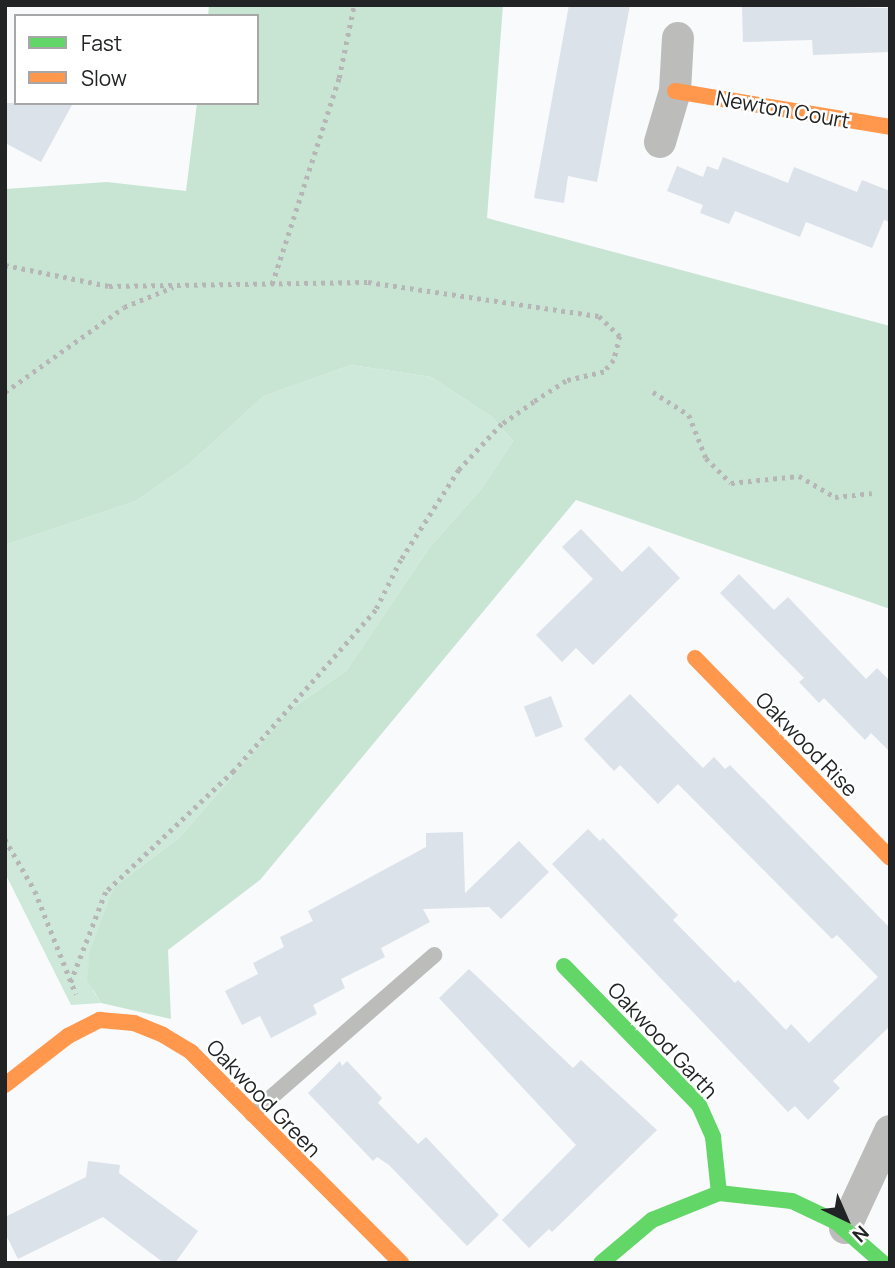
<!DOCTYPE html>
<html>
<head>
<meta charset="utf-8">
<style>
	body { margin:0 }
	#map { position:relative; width:895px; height:1268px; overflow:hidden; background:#f8fafc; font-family:Manrope,sans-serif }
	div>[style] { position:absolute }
	.green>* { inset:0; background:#cee8d9 }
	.forest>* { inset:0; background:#c8e5d4 }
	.building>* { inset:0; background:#dce2ea; transform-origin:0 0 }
	.path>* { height:4.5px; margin-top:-2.25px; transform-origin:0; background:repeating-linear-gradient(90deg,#b6b6b6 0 3.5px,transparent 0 8.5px) }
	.lane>* { height:16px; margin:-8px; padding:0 8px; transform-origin:8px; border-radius:8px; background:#bcbcbb }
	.street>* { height:32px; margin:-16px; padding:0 16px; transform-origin:16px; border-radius:16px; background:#bcbcbb }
	.fast>* { height:16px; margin:-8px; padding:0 8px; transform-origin:8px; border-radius:8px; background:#63d668 }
	.slow>* { height:16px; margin:-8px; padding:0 8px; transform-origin:8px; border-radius:8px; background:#ff974d }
	span { translate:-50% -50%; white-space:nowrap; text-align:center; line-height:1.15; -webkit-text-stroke:5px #fff; paint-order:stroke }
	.street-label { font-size:21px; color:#222324 }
	.frame { position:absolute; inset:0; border:7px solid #222324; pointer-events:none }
	.legend { position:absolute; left:14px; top:14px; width:245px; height:91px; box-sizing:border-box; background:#fff; border:2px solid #a7a7a7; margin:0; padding:9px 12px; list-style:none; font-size:21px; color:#222324 }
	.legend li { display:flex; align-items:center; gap:14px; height:35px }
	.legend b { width:35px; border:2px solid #a7a7a7 }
	.north { position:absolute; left:811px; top:1184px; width:70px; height:70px; -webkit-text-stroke:5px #fff; paint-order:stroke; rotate:136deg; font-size:19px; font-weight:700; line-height:28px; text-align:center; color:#222324 }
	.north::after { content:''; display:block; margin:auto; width:24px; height:32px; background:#222324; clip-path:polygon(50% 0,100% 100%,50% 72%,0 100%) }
</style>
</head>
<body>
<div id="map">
	<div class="green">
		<div style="clip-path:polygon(351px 365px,431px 377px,492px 417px,513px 441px,482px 488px,430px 547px,346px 671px,291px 709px,180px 837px,114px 887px,93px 958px,93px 991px,101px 1003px,71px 1005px,5px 873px,5px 545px,136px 501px,188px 465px,264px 396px)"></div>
	</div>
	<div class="forest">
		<div style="clip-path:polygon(209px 5px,503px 5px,487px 218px,890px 326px,890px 609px,576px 500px,260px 880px,168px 950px,171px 1019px,101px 1003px,87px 980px,90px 951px,114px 887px,180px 837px,291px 709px,346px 671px,430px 547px,482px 488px,513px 441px,492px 417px,431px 377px,351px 365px,264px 396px,188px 465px,136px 501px,5px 545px,5px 189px,107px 182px,186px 191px,197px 103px,257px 103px,257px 16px,208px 16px)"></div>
	</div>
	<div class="building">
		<div style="clip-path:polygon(569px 5px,630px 5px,597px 182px,568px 176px,564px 203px,534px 198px)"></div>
		<div style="clip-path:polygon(742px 5px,890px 8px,890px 52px,813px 55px,812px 40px,743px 42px)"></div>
		<div style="clip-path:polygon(5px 103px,73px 103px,41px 162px,5px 143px)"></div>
		<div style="clip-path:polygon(723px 157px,788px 183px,794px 167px,857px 192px,862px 180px,890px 191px,890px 222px,884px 220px,872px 248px,806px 222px,800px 237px,735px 211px,729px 224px,700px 213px,703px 205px,667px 191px,677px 166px,703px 177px,707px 166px,718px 170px)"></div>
		<div style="clip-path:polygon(581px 529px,622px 572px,649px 546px,680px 578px,593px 665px,576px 648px,562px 662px,536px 635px,593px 579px,562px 547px)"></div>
		<div style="clip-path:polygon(739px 574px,774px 610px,788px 597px,866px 679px,877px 668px,890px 681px,890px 752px,871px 733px,865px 740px,824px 698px,819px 703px,799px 682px,804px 678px,720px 593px)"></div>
		<div style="clip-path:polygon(630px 694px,703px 768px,714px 757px,725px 769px,730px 765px,890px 928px,890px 1026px,833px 1081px,840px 1088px,808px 1120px,795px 1106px,788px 1112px,552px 864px,588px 829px,600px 841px,603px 838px,678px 915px,673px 920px,735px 983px,738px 980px,786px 1030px,791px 1024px,809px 1043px,878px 977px,837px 935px,832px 939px,678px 784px,658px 804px,620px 765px,614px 771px,584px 739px)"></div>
		<div style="left:551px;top:696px;width:33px;height:29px;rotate:69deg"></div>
		<div style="clip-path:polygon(463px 832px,465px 893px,519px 841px,549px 872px,501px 919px,489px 907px,423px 909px,430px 922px,381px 948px,385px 957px,341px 979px,345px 988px,313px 1005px,317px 1014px,271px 1038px,260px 1016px,242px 1025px,225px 991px,258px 974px,253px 963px,284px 947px,280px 937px,313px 921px,308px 911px,426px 847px,426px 833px)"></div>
		<div style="clip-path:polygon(469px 969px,573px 1068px,581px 1060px,657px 1130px,552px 1232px,549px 1229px,529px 1248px,502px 1220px,576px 1145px,439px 998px)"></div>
		<div style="clip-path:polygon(340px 1061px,342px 1066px,347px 1061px,382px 1098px,378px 1103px,418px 1144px,426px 1137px,499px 1215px,467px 1246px,389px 1165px,377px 1157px,373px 1161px,308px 1093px)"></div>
		<div style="clip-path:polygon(88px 1161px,120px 1165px,119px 1173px,198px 1231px,175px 1263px,164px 1263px,103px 1217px,18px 1259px,5px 1233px,5px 1217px,86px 1177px)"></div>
	</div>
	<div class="path">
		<div style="left:5px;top:265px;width:106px;rotate:11.4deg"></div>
		<div style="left:109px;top:286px;width:259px;rotate:-0.9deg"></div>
		<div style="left:368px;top:282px;width:233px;rotate:8.4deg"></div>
		<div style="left:599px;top:316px;width:29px;rotate:44deg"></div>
		<div style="left:620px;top:336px;width:25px;rotate:104deg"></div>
		<div style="left:614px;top:360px;width:16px;rotate:130deg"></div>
		<div style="left:604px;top:372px;width:39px;rotate:167deg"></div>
		<div style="left:566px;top:381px;width:38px;rotate:147deg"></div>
		<div style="left:534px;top:402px;width:39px;rotate:145deg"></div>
		<div style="left:502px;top:424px;width:63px;rotate:133.1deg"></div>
		<div style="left:459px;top:470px;width:107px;rotate:122.8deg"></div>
		<div style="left:401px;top:560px;width:56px;rotate:116.6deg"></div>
		<div style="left:376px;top:610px;width:215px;rotate:131.4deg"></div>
		<div style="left:234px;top:771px;width:176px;rotate:136.6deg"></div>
		<div style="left:106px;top:892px;width:97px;rotate:111.3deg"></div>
		<div style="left:272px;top:284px;width:217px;rotate:-72deg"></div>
		<div style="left:339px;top:78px;width:75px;rotate:-78.4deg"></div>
		<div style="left:5px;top:392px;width:146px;rotate:-35.5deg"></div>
		<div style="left:124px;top:307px;width:53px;rotate:-22.2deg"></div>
		<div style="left:653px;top:392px;width:43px;rotate:32.6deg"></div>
		<div style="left:689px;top:415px;width:46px;rotate:68.4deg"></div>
		<div style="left:706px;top:458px;width:35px;rotate:45deg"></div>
		<div style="left:731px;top:483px;width:68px;rotate:-5.9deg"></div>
		<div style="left:799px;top:476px;width:42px;rotate:30.3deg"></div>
		<div style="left:835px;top:497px;width:37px;rotate:-6deg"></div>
		<div style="left:5px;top:839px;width:60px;rotate:60deg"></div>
		<div style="left:35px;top:891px;width:111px;rotate:68.3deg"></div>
	</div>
	<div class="lane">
		<div style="left:252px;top:1114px;width:242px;rotate:-41.1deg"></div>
	</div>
	<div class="street">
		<div style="left:660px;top:142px;width:53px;rotate:-73.6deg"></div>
		<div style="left:675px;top:91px;width:53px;rotate:-86.8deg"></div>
		<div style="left:845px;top:1228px;width:107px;rotate:-65.1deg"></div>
	</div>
	<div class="fast">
		<div style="left:564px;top:966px;width:194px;rotate:45.8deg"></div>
		<div style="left:699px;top:1105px;width:35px;rotate:66deg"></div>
		<div style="left:713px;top:1137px;width:56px;rotate:83.9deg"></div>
		<div style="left:601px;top:1263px;width:67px;rotate:-40.1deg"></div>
		<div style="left:652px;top:1220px;width:72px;rotate:-21.9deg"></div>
		<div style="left:719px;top:1193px;width:73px;rotate:6.3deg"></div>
		<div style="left:792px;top:1201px;width:49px;rotate:25.5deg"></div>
		<div style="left:836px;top:1222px;width:62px;rotate:41.1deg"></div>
	</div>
	<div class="slow">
		<div style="left:675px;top:91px;width:218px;rotate:9.5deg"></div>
		<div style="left:695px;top:658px;width:279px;rotate:45.7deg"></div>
		<div style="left:5px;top:1085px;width:80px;rotate:-37.9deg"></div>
		<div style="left:68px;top:1036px;width:36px;rotate:-27deg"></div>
		<div style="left:100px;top:1020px;width:34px;rotate:5deg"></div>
		<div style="left:134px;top:1023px;width:31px;rotate:22deg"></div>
		<div style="left:163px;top:1035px;width:33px;rotate:31deg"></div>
		<div style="left:191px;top:1052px;width:298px;rotate:45.1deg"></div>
	</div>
	<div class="street-label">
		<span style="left:783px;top:109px;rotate:10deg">Newton Court</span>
		<span style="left:807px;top:744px;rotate:46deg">Oakwood Rise</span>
		<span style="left:663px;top:1040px;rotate:47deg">Oakwood Garth</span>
		<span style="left:264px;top:1098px;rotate:46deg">Oakwood Green</span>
	</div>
	<div class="frame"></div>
	<ul class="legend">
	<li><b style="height:9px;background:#63d668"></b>Fast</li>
	<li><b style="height:9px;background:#ff974d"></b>Slow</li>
	</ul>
	<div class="north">N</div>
</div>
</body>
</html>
